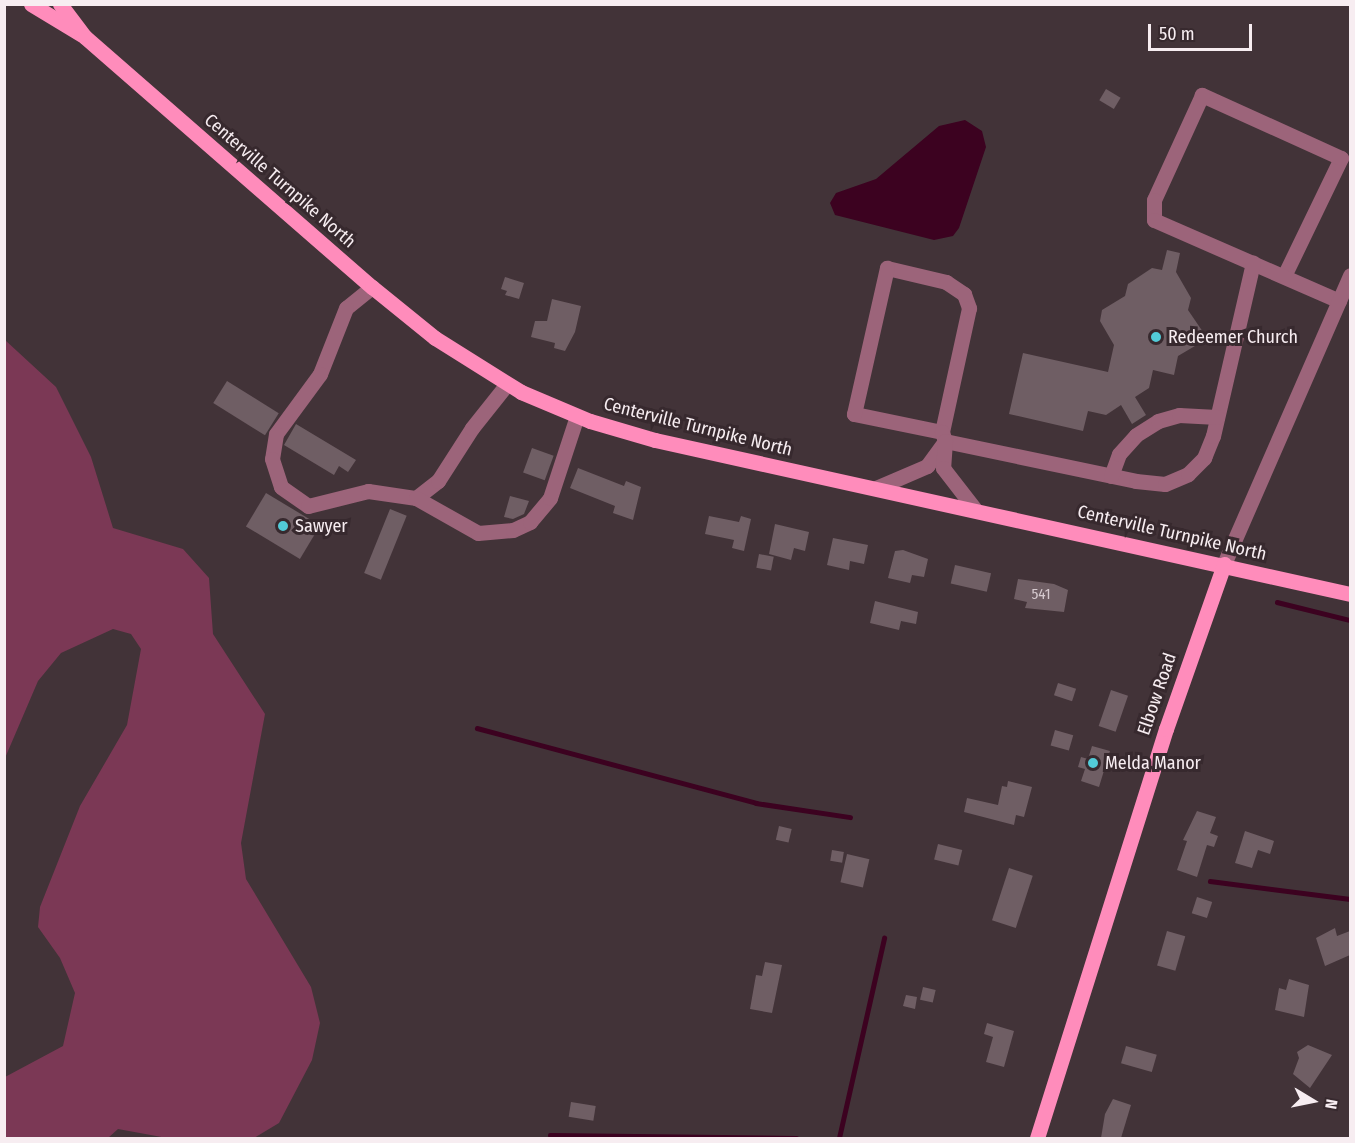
<!DOCTYPE html>
<html>
<head>
<meta charset="utf-8">
<style>
	body { margin:0 }
	#map { position:relative; width:1355px; height:1143px; overflow:hidden; background:#423338; font-family:"Fira Sans Condensed",sans-serif }
	div>[style] { position:absolute }
	.green>* { inset:0; background:#7b3855 }
	.water>* { inset:0; background:#3c0220 }
	.stream>* { height:4.5px; margin:-2.25px; padding:0 2.25px; transform-origin:2.25px; border-radius:2.25px; background:#3c0220 }
	.building>* { inset:0; background:#6f5e64; transform-origin:0 0 }
	.minor>* { height:15px; margin:-7.5px; padding:0 7.5px; transform-origin:7.5px; border-radius:7.5px; background:#9c647a }
	.major>* { height:15px; margin:-7.5px; padding:0 7.5px; transform-origin:7.5px; border-radius:7.5px; background:#ff8cbb }
	.dots>* { width:16px; height:16px; translate:-50% -50%; box-sizing:border-box; border:3px solid #37292e; border-radius:50% }
	span { translate:-50% -50%; white-space:nowrap; text-align:center; line-height:1.15; -webkit-text-stroke:6px #37292e; paint-order:stroke }
	.number-label { font-size:15px; color:#d5c9ce }
	.number-label span { -webkit-text-stroke-width:0 }
	.street-label { font-size:18px; color:#f7edf1 }
	.poi-label { font-size:18px; color:#f7edf1 }
	.left { translate:0 -50%; text-align:left }
	.frame { position:absolute; inset:0; border:6px solid #f7edf1; pointer-events:none }
	.north { position:absolute; left:1283px; top:1071px; width:60px; height:60px; -webkit-text-stroke:4px #37292e; paint-order:stroke; rotate:100deg; font-size:16px; font-weight:700; line-height:24px; text-align:center; color:#f7edf1 }
	.north::after { content:''; display:block; margin:auto; width:21px; height:27px; background:#f7edf1; clip-path:polygon(50% 0,100% 100%,50% 72%,0 100%) }
	.scale { position:absolute; left:1148px; top:24px; width:104px; height:27px; box-sizing:border-box; border:3px solid #f7edf1; border-top:0; padding-left:8px; font-size:18px; line-height:21px; white-space:nowrap; color:#f7edf1; -webkit-text-stroke:4px #37292e; paint-order:stroke }
</style>
</head>
<body>
<div id="map">
	<div class="green">
		<div style="clip-path:polygon(5px 340px,56px 387px,91px 457px,113px 528px,183px 549px,209px 578px,213px 634px,265px 714px,241px 843px,246px 879px,311px 987px,320px 1023px,312px 1060px,279px 1123px,254px 1138px,167px 1138px,118px 1129px,108px 1138px,5px 1138px,5px 1077px,63px 1046px,75px 993px,60px 958px,38px 927px,40px 907px,80px 806px,127px 725px,141px 649px,131px 634px,113px 629px,61px 653px,38px 681px,5px 758px)"></div>
	</div>
	<div class="water">
		<div style="clip-path:polygon(965px 120px,982px 131px,986px 147px,959px 228px,953px 236px,934px 240px,835px 215px,830px 203px,836px 193px,876px 179px,939px 126px)"></div>
	</div>
	<div class="stream">
		<div style="left:1277px;top:602px;width:75px;rotate:13.9deg"></div>
		<div style="left:477px;top:728px;width:289px;rotate:15deg"></div>
		<div style="left:756px;top:803px;width:95px;rotate:8.5deg"></div>
		<div style="left:1210px;top:881px;width:141px;rotate:7.3deg"></div>
		<div style="left:550px;top:1135px;width:246px;rotate:0.7deg"></div>
		<div style="left:839px;top:1138px;width:205px;rotate:-77.3deg"></div>
	</div>
	<div class="building">
		<div style="left:1106px;top:89px;width:17px;height:13px;rotate:31deg"></div>
		<div style="clip-path:polygon(1167px 250px,1180px 253px,1176px 272px,1191px 298px,1188px 310px,1203px 332px,1200px 343px,1178px 356px,1174px 375px,1153px 370px,1149px 388px,1135px 397px,1146px 415px,1132px 424px,1121px 405px,1106px 415px,1088px 411px,1083px 431px,1009px 414px,1023px 353px,1108px 372px,1114px 345px,1100px 321px,1102px 310px,1125px 296px,1128px 284px,1152px 268px,1162px 270px)"></div>
		<div style="clip-path:polygon(505px 277px,524px 283px,519px 299px,505px 295px,507px 291px,501px 289px)"></div>
		<div style="clip-path:polygon(552px 299px,581px 306px,575px 332px,565px 351px,554px 348px,555px 343px,531px 337px,535px 321px,547px 321px)"></div>
		<div style="left:227px;top:381px;width:61px;height:26px;rotate:32deg"></div>
		<div style="clip-path:polygon(296px 424px,356px 460px,348px 472px,339px 466px,334px 475px,284px 445px)"></div>
		<div style="left:532px;top:448px;width:23px;height:26px;rotate:20deg"></div>
		<div style="clip-path:polygon(578px 468px,624px 486px,626px 481px,641px 487px,633px 520px,613px 513px,615px 506px,570px 488px)"></div>
		<div style="left:266px;top:493px;width:63px;height:39px;rotate:31deg"></div>
		<div style="clip-path:polygon(510px 496px,529px 501px,524px 514px,513px 519px,504px 517px)"></div>
		<div style="left:390px;top:509px;width:18px;height:69px;rotate:22deg"></div>
		<div style="clip-path:polygon(709px 516px,739px 522px,741px 516px,751px 519px,744px 551px,732px 548px,734px 540px,705px 534px)"></div>
		<div style="clip-path:polygon(775px 524px,809px 532px,805px 551px,794px 548px,791px 560px,769px 554px)"></div>
		<div style="clip-path:polygon(833px 538px,868px 545px,864px 564px,850px 561px,849px 570px,827px 565px)"></div>
		<div style="clip-path:polygon(903px 550px,928px 559px,924px 577px,912px 575px,910px 583px,888px 578px,895px 551px)"></div>
		<div style="left:759px;top:554px;width:15px;height:14px;rotate:11deg"></div>
		<div style="left:955px;top:565px;width:37px;height:19px;rotate:13deg"></div>
		<div style="clip-path:polygon(1018px 579px,1054px 584px,1068px 590px,1064px 612px,1025px 608px,1027px 602px,1014px 599px)"></div>
		<div style="clip-path:polygon(875px 601px,918px 612px,916px 624px,901px 621px,899px 630px,870px 623px)"></div>
		<div style="left:1058px;top:683px;width:19px;height:13px;rotate:18deg"></div>
		<div style="left:1111px;top:690px;width:18px;height:38px;rotate:19deg"></div>
		<div style="left:1055px;top:730px;width:19px;height:16px;rotate:16deg"></div>
		<div style="clip-path:polygon(1092px 746px,1110px 751px,1099px 787px,1081px 781px,1085px 769px,1078px 767px,1081px 757px,1088px 759px)"></div>
		<div style="clip-path:polygon(1008px 781px,1032px 787px,1024px 817px,1016px 815px,1014px 825px,964px 812px,967px 798px,998px 805px,1002px 786px,1007px 787px)"></div>
		<div style="clip-path:polygon(1197px 811px,1216px 817px,1210px 833px,1218px 836px,1214px 847px,1207px 845px,1197px 877px,1177px 870px,1187px 841px,1183px 840px)"></div>
		<div style="left:779px;top:826px;width:13px;height:14px;rotate:13deg"></div>
		<div style="clip-path:polygon(1245px 831px,1274px 841px,1270px 854px,1258px 850px,1252px 868px,1235px 863px)"></div>
		<div style="left:938px;top:844px;width:25px;height:16px;rotate:14deg"></div>
		<div style="left:832px;top:850px;width:12px;height:11px;rotate:9deg"></div>
		<div style="left:847px;top:854px;width:23px;height:29px;rotate:13deg"></div>
		<div style="left:1009px;top:868px;width:25px;height:55px;rotate:18deg"></div>
		<div style="left:1197px;top:897px;width:16px;height:17px;rotate:18deg"></div>
		<div style="clip-path:polygon(1335px 928px,1337px 936px,1350px 931px,1350px 955px,1325px 966px,1316px 938px)"></div>
		<div style="left:1167px;top:931px;width:19px;height:36px;rotate:16deg"></div>
		<div style="clip-path:polygon(765px 962px,782px 965px,772px 1013px,750px 1009px,756px 975px,762px 976px)"></div>
		<div style="clip-path:polygon(1289px 979px,1309px 985px,1304px 1017px,1275px 1010px,1279px 988px,1286px 990px)"></div>
		<div style="left:923px;top:987px;width:13px;height:13px;rotate:13deg"></div>
		<div style="clip-path:polygon(906px 995px,917px 997px,915px 1009px,903px 1006px)"></div>
		<div style="clip-path:polygon(987px 1023px,1014px 1031px,1004px 1067px,986px 1062px,993px 1037px,984px 1034px)"></div>
		<div style="clip-path:polygon(1308px 1045px,1332px 1055px,1310px 1088px,1293px 1074px,1299px 1058px,1297px 1052px)"></div>
		<div style="left:1126px;top:1046px;width:32px;height:18px;rotate:16deg"></div>
		<div style="clip-path:polygon(1113px 1099px,1131px 1105px,1121px 1138px,1101px 1138px,1105px 1114px)"></div>
		<div style="left:571px;top:1102px;width:25px;height:15px;rotate:9deg"></div>
	</div>
	<div class="minor">
		<div style="left:887px;top:268px;width:61px;rotate:13.3deg"></div>
		<div style="left:946px;top:282px;width:22px;rotate:34deg"></div>
		<div style="left:964px;top:294px;width:15px;rotate:70deg"></div>
		<div style="left:969px;top:308px;width:127px;rotate:102.3deg"></div>
		<div style="left:942px;top:432px;width:90px;rotate:-168.4deg"></div>
		<div style="left:854px;top:414px;width:150px;rotate:-77.3deg"></div>
		<div style="left:1284px;top:276px;width:131px;rotate:-64.2deg"></div>
		<div style="left:1341px;top:158px;width:153px;rotate:-155.6deg"></div>
		<div style="left:1202px;top:95px;width:115px;rotate:114.6deg"></div>
		<div style="left:1154px;top:200px;width:20px;rotate:90deg"></div>
		<div style="left:1154px;top:220px;width:202px;rotate:23.6deg"></div>
		<div style="left:372px;top:287px;width:33px;rotate:141deg"></div>
		<div style="left:346px;top:308px;width:71px;rotate:111.5deg"></div>
		<div style="left:320px;top:374px;width:74px;rotate:126.3deg"></div>
		<div style="left:276px;top:434px;width:25px;rotate:99deg"></div>
		<div style="left:272px;top:459px;width:29px;rotate:72deg"></div>
		<div style="left:281px;top:487px;width:33px;rotate:35deg"></div>
		<div style="left:308px;top:506px;width:62px;rotate:-14deg"></div>
		<div style="left:368px;top:491px;width:49px;rotate:8.3deg"></div>
		<div style="left:416px;top:498px;width:28px;rotate:-38deg"></div>
		<div style="left:438px;top:481px;width:63px;rotate:-57.3deg"></div>
		<div style="left:472px;top:428px;width:56px;rotate:-51.5deg"></div>
		<div style="left:942px;top:432px;width:9px;rotate:72deg"></div>
		<div style="left:945px;top:441px;width:195px;rotate:11.8deg"></div>
		<div style="left:1136px;top:481px;width:29px;rotate:6deg"></div>
		<div style="left:1165px;top:484px;width:25px;rotate:-23deg"></div>
		<div style="left:1188px;top:474px;width:23px;rotate:-45deg"></div>
		<div style="left:1204px;top:458px;width:24px;rotate:-68deg"></div>
		<div style="left:1213px;top:436px;width:178px;rotate:-77deg"></div>
		<div style="left:1111px;top:476px;width:23px;rotate:-70deg"></div>
		<div style="left:1119px;top:454px;width:25px;rotate:-48deg"></div>
		<div style="left:1136px;top:435px;width:26px;rotate:-32deg"></div>
		<div style="left:1158px;top:421px;width:22px;rotate:-16deg"></div>
		<div style="left:1179px;top:415px;width:38px;rotate:3deg"></div>
		<div style="left:876px;top:488px;width:56px;rotate:-23.3deg"></div>
		<div style="left:927px;top:466px;width:31px;rotate:-54deg"></div>
		<div style="left:945px;top:441px;width:27px;rotate:94deg"></div>
		<div style="left:943px;top:468px;width:51px;rotate:52.2deg"></div>
		<div style="left:416px;top:498px;width:71px;rotate:29.4deg"></div>
		<div style="left:478px;top:533px;width:35px;rotate:-5deg"></div>
		<div style="left:513px;top:530px;width:19px;rotate:-25deg"></div>
		<div style="left:530px;top:522px;width:31px;rotate:-50deg"></div>
		<div style="left:550px;top:498px;width:86px;rotate:-71.8deg"></div>
		<div style="left:1224px;top:564px;width:315px;rotate:-66.4deg"></div>
	</div>
	<div class="major">
		<div style="left:31px;top:4px;width:60px;rotate:31.3deg"></div>
		<div style="left:60px;top:4px;width:41px;rotate:52.9deg"></div>
		<div style="left:85px;top:37px;width:381px;rotate:41.1deg"></div>
		<div style="left:372px;top:287px;width:81px;rotate:39deg"></div>
		<div style="left:435px;top:338px;width:102px;rotate:32.1deg"></div>
		<div style="left:521px;top:392px;width:75px;rotate:22.8deg"></div>
		<div style="left:590px;top:421px;width:68px;rotate:16.3deg"></div>
		<div style="left:655px;top:440px;width:712px;rotate:12.49deg"></div>
		<div style="left:1037px;top:1138px;width:429px;rotate:-72.5deg"></div>
		<div style="left:1166px;top:729px;width:175px;rotate:-70.6deg"></div>
	</div>
	<div class="dots">
		<div style="left:1156px;top:337px;background:#52cbd8"></div>
		<div style="left:283px;top:526px;background:#52cbd8"></div>
		<div style="left:1093px;top:763px;background:#52cbd8"></div>
	</div>
	<div class="number-label">
		<span style="left:1041px;top:595px">541</span>
	</div>
	<div class="street-label">
		<span style="left:280px;top:181px;rotate:41deg">Centerville Turnpike North</span>
		<span style="left:698px;top:427px;rotate:14deg">Centerville Turnpike North</span>
		<span style="left:1172px;top:533px;rotate:13deg">Centerville Turnpike North</span>
		<span style="left:1157px;top:694px;rotate:-71deg">Elbow Road</span>
	</div>
	<div class="poi-label">
		<span class="left" style="left:1168px;top:337px">Redeemer Church</span>
		<span class="left" style="left:295px;top:526px">Sawyer</span>
		<span class="left" style="left:1105px;top:763px">Melda Manor</span>
	</div>
	<div class="frame"></div>
	<div class="north">N</div>
	<div class="scale">50 m</div>
</div>
</body>
</html>
